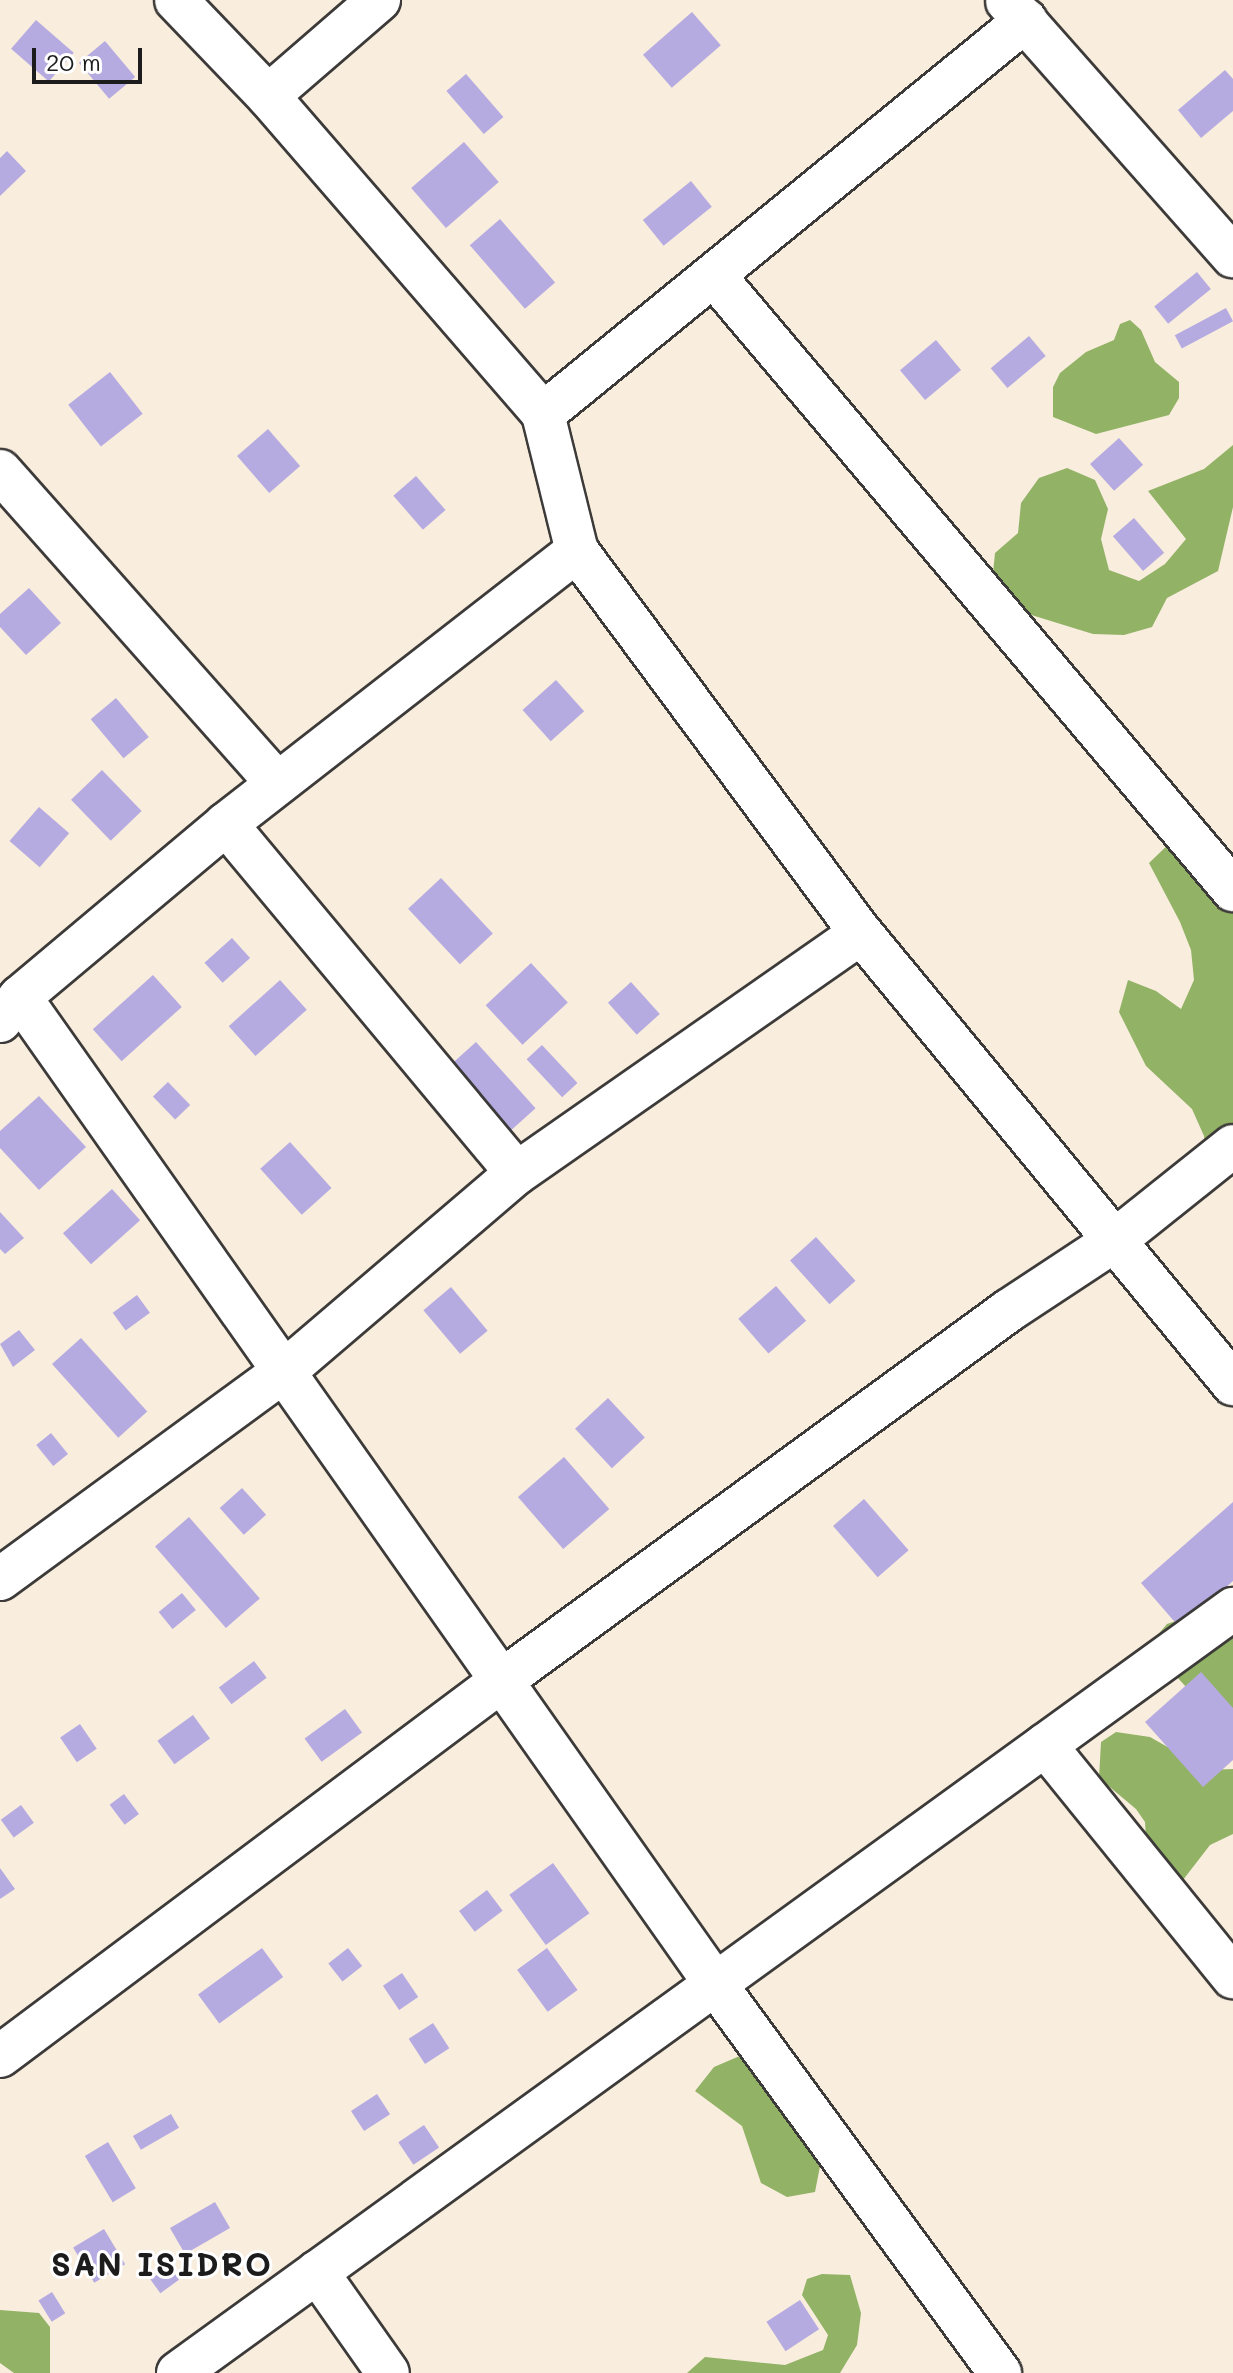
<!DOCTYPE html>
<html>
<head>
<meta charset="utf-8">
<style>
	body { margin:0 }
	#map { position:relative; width:1233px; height:2373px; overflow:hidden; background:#f9edde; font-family:Mali,sans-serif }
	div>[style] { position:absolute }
	.forest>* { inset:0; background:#92b266 }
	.building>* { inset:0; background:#b6abe1; transform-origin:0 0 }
	.roads { filter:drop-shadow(2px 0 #3d3b39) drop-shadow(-2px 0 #3d3b39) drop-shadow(0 2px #3d3b39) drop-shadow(0 -2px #3d3b39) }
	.street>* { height:42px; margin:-21px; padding:0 21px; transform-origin:21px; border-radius:21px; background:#fff }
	span { translate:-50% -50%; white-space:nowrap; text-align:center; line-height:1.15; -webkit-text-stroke:6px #fff; paint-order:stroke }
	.district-label { font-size:32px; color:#1c1c1c; font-weight:700; letter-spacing:2px }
	.scale { position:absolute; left:32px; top:48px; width:110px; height:36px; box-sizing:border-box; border:4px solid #1c1c1c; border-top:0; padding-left:10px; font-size:24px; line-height:28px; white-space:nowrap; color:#1c1c1c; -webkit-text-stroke:6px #fff; paint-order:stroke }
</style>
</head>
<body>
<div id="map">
	<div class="forest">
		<div style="clip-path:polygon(1130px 320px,1141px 330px,1155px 362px,1179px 382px,1179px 398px,1169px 415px,1096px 434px,1053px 417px,1053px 387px,1060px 373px,1086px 352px,1114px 340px,1120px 324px)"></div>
		<div style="clip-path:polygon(1233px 445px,1233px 507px,1218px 571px,1167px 598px,1152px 627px,1124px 635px,1093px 634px,1009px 608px,992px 583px,995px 553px,1018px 533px,1021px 503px,1039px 478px,1067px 468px,1095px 480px,1108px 509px,1101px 539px,1109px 570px,1139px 581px,1165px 564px,1186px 539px,1148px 491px,1204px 469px)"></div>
		<div style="clip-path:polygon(1173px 840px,1233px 880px,1233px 1173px,1209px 1166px,1204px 1136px,1192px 1109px,1146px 1066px,1119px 1012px,1128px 980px,1156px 991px,1181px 1009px,1194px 980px,1191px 950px,1180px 922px,1149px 863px)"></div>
		<div style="clip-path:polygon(1196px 1614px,1233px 1621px,1233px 1716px,1187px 1688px,1154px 1652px,1156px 1637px,1167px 1624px)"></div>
		<div style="clip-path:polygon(1116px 1732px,1150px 1737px,1208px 1770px,1233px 1769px,1233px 1834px,1210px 1845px,1176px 1889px,1147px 1854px,1145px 1822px,1136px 1809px,1099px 1778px,1101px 1742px)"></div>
		<div style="clip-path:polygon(742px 2055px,821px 2161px,815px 2192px,787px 2197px,761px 2183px,742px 2126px,695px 2091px,714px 2067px)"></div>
		<div style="clip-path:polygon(822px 2274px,850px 2275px,861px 2313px,857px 2345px,840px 2373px,687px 2373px,705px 2357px,785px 2365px,823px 2350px,828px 2335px,802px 2295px,807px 2279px)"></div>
		<div style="clip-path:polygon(0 2310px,39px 2313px,50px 2327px,50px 2373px,14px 2373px,0 2363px)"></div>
	</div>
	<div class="building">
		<div style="left:692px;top:12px;width:44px;height:65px;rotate:49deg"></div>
		<div style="left:36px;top:20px;width:50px;height:38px;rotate:41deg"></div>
		<div style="left:105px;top:41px;width:47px;height:34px;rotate:50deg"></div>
		<div style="clip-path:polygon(1225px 70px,1233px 79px,1233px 111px,1201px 138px,1178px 110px)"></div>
		<div style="left:466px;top:74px;width:57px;height:26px;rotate:49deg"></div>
		<div style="left:464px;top:142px;width:53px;height:70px;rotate:49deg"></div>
		<div style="clip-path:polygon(7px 151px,26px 171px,0 196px,0 158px)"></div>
		<div style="left:691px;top:181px;width:33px;height:62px;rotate:51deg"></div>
		<div style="left:500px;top:219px;width:84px;height:40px;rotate:49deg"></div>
		<div style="left:1197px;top:272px;width:22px;height:55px;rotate:51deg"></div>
		<div style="left:1226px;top:308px;width:15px;height:58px;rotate:62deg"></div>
		<div style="left:1029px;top:336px;width:26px;height:50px;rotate:50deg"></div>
		<div style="left:936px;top:340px;width:39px;height:47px;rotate:50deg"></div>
		<div style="left:110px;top:372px;width:53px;height:53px;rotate:52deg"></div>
		<div style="left:268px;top:429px;width:49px;height:41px;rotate:49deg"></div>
		<div style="left:1119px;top:438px;width:36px;height:39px;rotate:48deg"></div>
		<div style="left:416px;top:476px;width:45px;height:30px;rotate:49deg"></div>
		<div style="left:1134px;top:518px;width:46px;height:28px;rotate:49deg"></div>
		<div style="clip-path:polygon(29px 588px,61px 623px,26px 655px,0 627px,0 614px)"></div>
		<div style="left:556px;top:680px;width:42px;height:45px;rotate:48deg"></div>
		<div style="left:116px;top:698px;width:51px;height:33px;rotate:50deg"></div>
		<div style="left:102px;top:770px;width:57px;height:43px;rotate:46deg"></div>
		<div style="left:39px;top:807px;width:40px;height:45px;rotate:41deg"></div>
		<div style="left:441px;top:878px;width:76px;height:45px;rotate:47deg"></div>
		<div style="left:232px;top:938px;width:27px;height:37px;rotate:48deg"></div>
		<div style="left:531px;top:963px;width:54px;height:62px;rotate:47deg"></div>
		<div style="left:153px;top:975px;width:43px;height:81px;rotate:48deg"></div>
		<div style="left:280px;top:980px;width:40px;height:69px;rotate:48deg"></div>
		<div style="left:631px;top:982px;width:43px;height:31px;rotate:48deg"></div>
		<div style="left:476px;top:1042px;width:89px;height:34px;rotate:48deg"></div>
		<div style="left:542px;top:1045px;width:52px;height:21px;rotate:47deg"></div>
		<div style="left:168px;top:1082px;width:32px;height:21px;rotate:46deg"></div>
		<div style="clip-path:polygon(39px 1096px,86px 1147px,39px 1190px,0 1148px,0 1131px)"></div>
		<div style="left:290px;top:1142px;width:62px;height:40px;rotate:48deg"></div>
		<div style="left:112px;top:1189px;width:42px;height:66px;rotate:48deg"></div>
		<div style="clip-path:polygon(0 1212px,24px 1238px,5px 1254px,0 1249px)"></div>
		<div style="left:816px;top:1237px;width:59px;height:35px;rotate:48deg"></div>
		<div style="left:776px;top:1286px;width:46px;height:50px;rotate:49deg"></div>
		<div style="left:451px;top:1287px;width:57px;height:36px;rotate:50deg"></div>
		<div style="left:137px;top:1295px;width:22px;height:30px;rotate:54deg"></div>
		<div style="clip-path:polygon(19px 1330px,35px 1350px,13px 1367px,0 1344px)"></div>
		<div style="left:81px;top:1338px;width:99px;height:39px;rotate:48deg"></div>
		<div style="left:608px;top:1398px;width:54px;height:45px;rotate:47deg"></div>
		<div style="left:51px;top:1433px;width:27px;height:19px;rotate:51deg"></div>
		<div style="left:564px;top:1457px;width:69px;height:61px;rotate:49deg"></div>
		<div style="left:242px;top:1488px;width:36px;height:30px;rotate:48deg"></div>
		<div style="left:864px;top:1499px;width:68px;height:41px;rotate:49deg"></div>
		<div style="clip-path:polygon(1233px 1502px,1233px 1581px,1180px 1628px,1141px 1583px)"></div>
		<div style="left:189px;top:1517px;width:108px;height:45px;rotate:49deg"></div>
		<div style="left:182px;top:1593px;width:22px;height:30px;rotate:51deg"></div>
		<div style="left:254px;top:1661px;width:21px;height:44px;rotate:53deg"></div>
		<div style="clip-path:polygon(1201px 1672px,1233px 1708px,1233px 1760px,1203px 1787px,1145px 1722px)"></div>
		<div style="left:345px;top:1709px;width:29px;height:50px;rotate:54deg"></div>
		<div style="left:193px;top:1715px;width:29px;height:44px;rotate:54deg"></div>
		<div style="left:80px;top:1724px;width:30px;height:24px;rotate:56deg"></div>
		<div style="left:124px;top:1794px;width:25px;height:18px;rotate:53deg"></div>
		<div style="left:21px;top:1805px;width:22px;height:25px;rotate:54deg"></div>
		<div style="left:553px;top:1863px;width:62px;height:54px;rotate:54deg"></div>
		<div style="clip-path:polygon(0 1868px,15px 1889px,0 1899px)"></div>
		<div style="left:487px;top:1890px;width:26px;height:35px;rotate:53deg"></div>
		<div style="left:262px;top:1948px;width:36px;height:79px;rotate:54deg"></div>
		<div style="left:348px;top:1948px;width:23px;height:25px;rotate:52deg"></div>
		<div style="left:547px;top:1948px;width:52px;height:37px;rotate:54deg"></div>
		<div style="left:402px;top:1973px;width:29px;height:23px;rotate:56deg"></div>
		<div style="left:433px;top:2023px;width:30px;height:29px;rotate:57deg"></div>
		<div style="left:377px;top:2094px;width:24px;height:31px;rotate:57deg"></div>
		<div style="left:171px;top:2114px;width:16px;height:44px;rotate:60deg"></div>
		<div style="left:424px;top:2125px;width:27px;height:31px;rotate:56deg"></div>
		<div style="left:108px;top:2142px;width:54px;height:27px;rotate:59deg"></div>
		<div style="left:215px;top:2202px;width:30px;height:52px;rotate:60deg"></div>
		<div style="left:104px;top:2229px;width:41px;height:36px;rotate:59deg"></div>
		<div style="left:169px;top:2266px;width:17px;height:23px;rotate:54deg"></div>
		<div style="left:52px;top:2292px;width:25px;height:16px;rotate:58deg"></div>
		<div style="left:800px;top:2300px;width:35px;height:40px;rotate:57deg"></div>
	</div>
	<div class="roads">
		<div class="street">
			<div style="left:176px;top:0;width:133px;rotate:46.2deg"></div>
			<div style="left:268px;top:96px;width:420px;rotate:49.1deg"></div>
			<div style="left:543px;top:414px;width:141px;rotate:76.1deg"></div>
			<div style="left:577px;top:551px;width:476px;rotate:53.4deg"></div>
			<div style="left:861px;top:933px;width:585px;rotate:50.48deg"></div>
			<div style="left:1007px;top:1px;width:341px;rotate:48.5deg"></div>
			<div style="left:268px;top:96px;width:147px;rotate:-40.9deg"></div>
			<div style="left:715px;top:277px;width:803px;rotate:49.8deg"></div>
			<div style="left:543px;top:414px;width:623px;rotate:-39.21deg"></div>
			<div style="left:0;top:471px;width:417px;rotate:48.4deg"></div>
			<div style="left:226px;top:824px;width:454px;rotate:50.2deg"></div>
			<div style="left:20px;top:997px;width:1209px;rotate:54.84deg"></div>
			<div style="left:716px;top:1985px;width:481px;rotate:53.8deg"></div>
			<div style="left:0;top:1021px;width:31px;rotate:-50deg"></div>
			<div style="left:20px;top:997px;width:269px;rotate:-40deg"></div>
			<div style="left:226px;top:824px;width:445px;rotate:-37.9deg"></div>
			<div style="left:0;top:1579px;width:354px;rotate:-36.2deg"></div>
			<div style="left:286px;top:1370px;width:304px;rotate:-40.5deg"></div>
			<div style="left:517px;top:1173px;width:419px;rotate:-34.9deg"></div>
			<div style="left:1045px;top:1745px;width:299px;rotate:51deg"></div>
			<div style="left:0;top:2056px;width:626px;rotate:-36.81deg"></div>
			<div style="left:501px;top:1681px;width:628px;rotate:-36.12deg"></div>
			<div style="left:1008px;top:1311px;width:127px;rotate:-33.4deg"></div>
			<div style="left:1114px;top:1241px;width:152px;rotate:-38.6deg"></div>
			<div style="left:317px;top:2272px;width:123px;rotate:54.9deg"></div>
			<div style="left:178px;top:2373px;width:1303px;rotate:-35.91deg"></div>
		</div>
	</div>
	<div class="district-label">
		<span style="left:162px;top:2263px">SAN ISIDRO</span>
	</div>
	<div class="scale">20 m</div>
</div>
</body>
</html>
